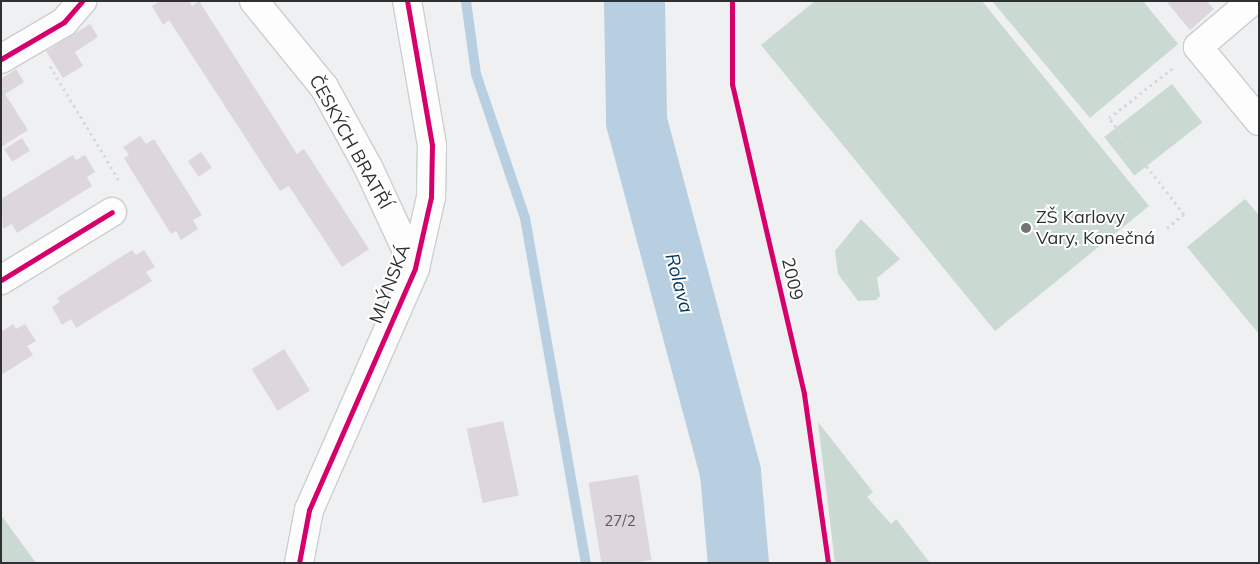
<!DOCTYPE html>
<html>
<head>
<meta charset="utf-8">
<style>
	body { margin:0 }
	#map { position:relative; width:1260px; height:564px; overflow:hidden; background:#eff0f1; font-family:Mulish,sans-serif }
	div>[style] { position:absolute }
	.green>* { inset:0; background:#cad9d1; transform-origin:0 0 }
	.stream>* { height:10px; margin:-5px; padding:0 5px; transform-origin:5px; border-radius:5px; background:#b8cee1 }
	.river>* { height:61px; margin:-30.5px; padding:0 30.5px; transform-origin:30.5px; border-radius:30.5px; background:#b8cee1 }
	.building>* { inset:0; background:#ddd6da; transform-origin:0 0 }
	.path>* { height:3px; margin-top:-1.5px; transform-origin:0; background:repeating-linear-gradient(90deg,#d8d8d8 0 2.5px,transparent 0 6.5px) }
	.roads { filter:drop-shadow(1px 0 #cdcecf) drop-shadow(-1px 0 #cdcecf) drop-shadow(0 1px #cdcecf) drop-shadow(0 -1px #cdcecf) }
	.minor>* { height:28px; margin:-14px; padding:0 14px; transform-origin:14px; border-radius:14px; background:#fdfdfd }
	.cycleway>* { height:5px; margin:-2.5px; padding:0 2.5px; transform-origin:2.5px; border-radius:2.5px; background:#d6006c }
	.dots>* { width:14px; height:14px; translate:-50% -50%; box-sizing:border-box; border:2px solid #fff; border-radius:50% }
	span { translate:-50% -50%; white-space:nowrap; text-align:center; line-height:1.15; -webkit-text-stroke:4px #fff; paint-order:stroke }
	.number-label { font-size:15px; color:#5a5a5b }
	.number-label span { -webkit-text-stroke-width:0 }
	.street-label { font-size:18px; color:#2f3031 }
	.poi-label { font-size:18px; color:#2f3031 }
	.left { translate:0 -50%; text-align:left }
	.water-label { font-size:19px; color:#04385c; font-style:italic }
	.frame { position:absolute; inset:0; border:2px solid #2f3031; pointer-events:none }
</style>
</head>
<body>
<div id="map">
	<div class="green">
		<div style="clip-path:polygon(815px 1px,982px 1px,1149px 206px,995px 331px,761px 45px)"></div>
		<div style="clip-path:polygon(992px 1px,1143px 1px,1178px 44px,1090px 118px)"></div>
		<div style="left:1172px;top:84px;width:49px;height:86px;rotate:52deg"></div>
		<div style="clip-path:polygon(1245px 199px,1259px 215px,1259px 334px,1187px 247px)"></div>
		<div style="clip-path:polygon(861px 219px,900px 259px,877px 278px,880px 296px,876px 300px,858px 301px,838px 274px,835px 251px)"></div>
		<div style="clip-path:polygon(818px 422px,873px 492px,867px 497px,891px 524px,896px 519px,930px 563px,835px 563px)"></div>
		<div style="clip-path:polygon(1px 515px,36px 563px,1px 563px)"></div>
	</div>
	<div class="stream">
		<div style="left:466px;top:1px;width:74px;rotate:82.2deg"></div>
		<div style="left:476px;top:74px;width:152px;rotate:71.2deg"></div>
		<div style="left:525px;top:218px;width:350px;rotate:80deg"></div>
	</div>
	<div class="river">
		<div style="left:634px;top:1px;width:120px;rotate:89deg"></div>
		<div style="left:636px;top:121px;width:363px;rotate:75deg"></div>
		<div style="left:730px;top:472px;width:91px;rotate:85deg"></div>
	</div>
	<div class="building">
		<div style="clip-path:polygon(160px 1px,189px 1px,192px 6px,199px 1px,297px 154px,304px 149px,369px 249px,342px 267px,289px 186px,280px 191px,169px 20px,163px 25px,152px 6px)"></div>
		<div style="clip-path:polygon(1166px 1px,1207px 1px,1214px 9px,1190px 30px)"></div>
		<div style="clip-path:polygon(90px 24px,98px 37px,75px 52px,83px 66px,63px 78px,46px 51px)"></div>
		<div style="clip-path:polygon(16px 69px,24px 82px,5px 94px,28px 130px,1px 147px,1px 79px)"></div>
		<div style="clip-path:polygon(140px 136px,146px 144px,154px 139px,202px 215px,193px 220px,198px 229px,181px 240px,176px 231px,171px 234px,124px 158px,129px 155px,123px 147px)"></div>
		<div style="left:22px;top:138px;width:15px;height:21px;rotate:58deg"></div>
		<div style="left:201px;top:152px;width:19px;height:16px;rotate:55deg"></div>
		<div style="clip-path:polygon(73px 155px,76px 160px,85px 155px,95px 172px,87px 177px,92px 186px,17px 233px,12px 224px,3px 229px,1px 199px)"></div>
		<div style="clip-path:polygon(132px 250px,136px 255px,144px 250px,155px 267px,146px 272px,152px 281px,76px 328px,71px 319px,62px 325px,52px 307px,60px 302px,57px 298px)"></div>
		<div style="clip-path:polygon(13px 324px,16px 329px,25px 324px,36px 341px,27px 346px,33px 355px,1px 375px,1px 332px)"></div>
		<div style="left:284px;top:349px;width:49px;height:38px;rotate:58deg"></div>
		<div style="left:503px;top:421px;width:76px;height:37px;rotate:78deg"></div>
		<div style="left:638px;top:475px;width:86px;height:50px;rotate:81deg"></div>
	</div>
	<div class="path">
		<div style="left:50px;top:66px;width:135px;rotate:58.9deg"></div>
		<div style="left:1167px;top:228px;width:22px;rotate:-39deg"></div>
		<div style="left:1184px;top:214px;width:122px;rotate:-128deg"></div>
		<div style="left:1109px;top:118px;width:83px;rotate:-38.1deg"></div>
	</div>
	<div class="roads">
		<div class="minor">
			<div style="left:254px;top:1px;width:111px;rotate:50.9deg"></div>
			<div style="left:324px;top:87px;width:94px;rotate:61.2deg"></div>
			<div style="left:369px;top:169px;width:109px;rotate:65.1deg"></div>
			<div style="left:1252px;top:1px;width:71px;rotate:139.6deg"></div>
			<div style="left:1198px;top:47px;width:96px;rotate:50.5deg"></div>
			<div style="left:1px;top:59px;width:73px;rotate:-30.4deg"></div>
			<div style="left:64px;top:22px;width:28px;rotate:-49deg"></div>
			<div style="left:1px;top:280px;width:130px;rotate:-31.5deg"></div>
			<div style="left:299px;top:563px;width:54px;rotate:-79.3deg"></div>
			<div style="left:309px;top:510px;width:264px;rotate:-66.3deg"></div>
			<div style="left:415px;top:268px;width:73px;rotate:-77.3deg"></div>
			<div style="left:431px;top:197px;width:52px;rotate:-88.9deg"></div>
			<div style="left:432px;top:145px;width:146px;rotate:-99.8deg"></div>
		</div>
	</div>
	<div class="cycleway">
		<div style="left:732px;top:1px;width:83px;rotate:90deg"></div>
		<div style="left:732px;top:84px;width:318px;rotate:76.9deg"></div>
		<div style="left:804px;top:394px;width:171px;rotate:81.9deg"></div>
		<div style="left:1px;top:59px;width:73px;rotate:-30.4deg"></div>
		<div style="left:64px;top:22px;width:28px;rotate:-49deg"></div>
		<div style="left:1px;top:280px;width:130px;rotate:-31.5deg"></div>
		<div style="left:299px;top:563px;width:54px;rotate:-79.3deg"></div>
		<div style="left:309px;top:510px;width:264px;rotate:-66.3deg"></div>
		<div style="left:415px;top:268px;width:73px;rotate:-77.3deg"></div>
		<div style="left:431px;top:197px;width:52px;rotate:-88.9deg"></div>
		<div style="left:432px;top:145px;width:146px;rotate:-99.8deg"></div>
	</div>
	<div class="dots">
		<div style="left:1026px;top:228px;background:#727374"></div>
	</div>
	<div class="number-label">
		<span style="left:620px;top:521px">27/2</span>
	</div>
	<div class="street-label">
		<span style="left:350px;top:142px;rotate:61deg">ČESKÝCH BRATŘÍ</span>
		<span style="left:792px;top:279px;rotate:77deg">2009</span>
		<span style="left:390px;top:284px;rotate:-69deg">MLÝNSKÁ</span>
	</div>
	<div class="poi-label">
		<span class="left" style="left:1036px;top:228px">ZŠ Karlovy<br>Vary, Konečná</span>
	</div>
	<div class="water-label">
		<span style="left:679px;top:283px;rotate:75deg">Rolava</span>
	</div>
	<div class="frame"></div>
</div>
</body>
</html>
